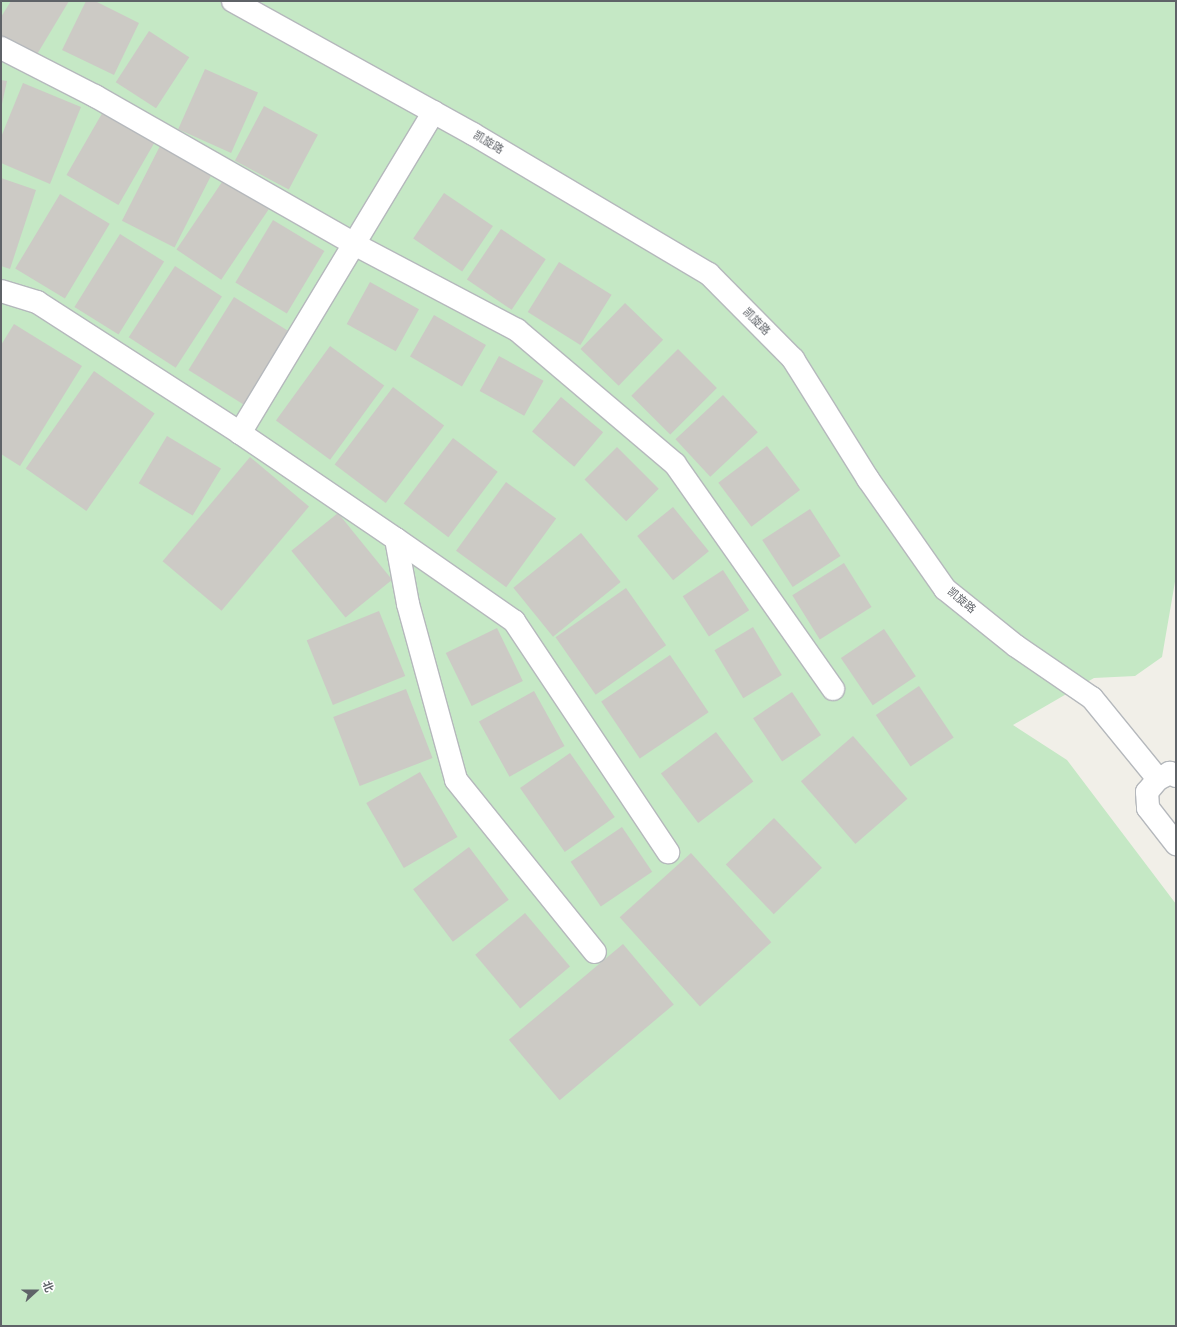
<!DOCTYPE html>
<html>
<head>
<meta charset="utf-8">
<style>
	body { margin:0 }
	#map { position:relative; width:1177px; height:1327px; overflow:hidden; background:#f1efe8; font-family:"Varela Round","Noto Sans SC",sans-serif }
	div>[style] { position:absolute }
	.green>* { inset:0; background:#c5e8c5 }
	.building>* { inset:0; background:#cccac5; transform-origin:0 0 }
	.roads { filter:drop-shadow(1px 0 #b5b8bc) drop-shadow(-1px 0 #b5b8bc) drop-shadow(0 1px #b5b8bc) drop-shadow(0 -1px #b5b8bc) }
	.minor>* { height:22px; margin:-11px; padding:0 11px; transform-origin:11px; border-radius:11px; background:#fff }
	span { translate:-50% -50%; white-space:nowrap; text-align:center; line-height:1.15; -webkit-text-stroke:3.5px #fff; paint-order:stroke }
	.street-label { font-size:11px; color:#5f6368 }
	.frame { position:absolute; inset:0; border:2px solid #5f6368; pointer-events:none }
	.north { position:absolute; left:16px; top:1271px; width:40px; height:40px; -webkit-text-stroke:3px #fff; paint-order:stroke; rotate:69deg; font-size:11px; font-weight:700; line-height:16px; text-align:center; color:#5f6368 }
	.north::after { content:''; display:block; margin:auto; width:14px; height:18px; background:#5f6368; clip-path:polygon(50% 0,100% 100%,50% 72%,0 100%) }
</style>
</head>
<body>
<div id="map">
	<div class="green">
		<div style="clip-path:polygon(1px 1px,1176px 1px,1176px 576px,1162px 657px,1135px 676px,1094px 678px,1013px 725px,1067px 760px,1176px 904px,1176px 1326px,1px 1326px)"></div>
	</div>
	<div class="building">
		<div style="clip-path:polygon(11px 1px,69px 1px,33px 61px,1px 41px,1px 17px)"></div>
		<div style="clip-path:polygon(86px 1px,95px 1px,139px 23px,114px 75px,62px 50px)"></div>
		<div style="left:149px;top:31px;width:48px;height:61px;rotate:33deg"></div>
		<div style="left:205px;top:69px;width:58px;height:66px;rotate:24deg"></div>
		<div style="clip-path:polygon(1px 80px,7px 81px,2px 104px,1px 104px)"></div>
		<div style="clip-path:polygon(23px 83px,81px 107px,50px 184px,1px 163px,1px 137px)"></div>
		<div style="left:264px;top:106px;width:61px;height:62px;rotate:28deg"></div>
		<div style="left:104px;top:110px;width:60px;height:75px;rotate:30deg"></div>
		<div style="left:161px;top:144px;width:59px;height:86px;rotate:27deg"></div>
		<div style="clip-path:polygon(1px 178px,36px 190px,10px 269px,1px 266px)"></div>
		<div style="left:224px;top:179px;width:54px;height:85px;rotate:34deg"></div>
		<div style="left:444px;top:193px;width:59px;height:55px;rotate:34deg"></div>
		<div style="left:60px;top:194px;width:58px;height:87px;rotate:31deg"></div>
		<div style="left:273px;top:220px;width:60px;height:73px;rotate:31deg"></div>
		<div style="left:501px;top:229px;width:54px;height:61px;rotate:34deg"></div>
		<div style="left:120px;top:234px;width:52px;height:86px;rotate:32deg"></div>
		<div style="left:559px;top:262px;width:62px;height:59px;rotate:32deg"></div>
		<div style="left:175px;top:266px;width:56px;height:85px;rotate:33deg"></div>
		<div style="left:370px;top:282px;width:56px;height:48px;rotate:29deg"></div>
		<div style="left:234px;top:297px;width:65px;height:86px;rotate:32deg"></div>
		<div style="left:625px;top:303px;width:53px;height:64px;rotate:44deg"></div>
		<div style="left:434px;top:315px;width:60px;height:48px;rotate:30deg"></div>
		<div style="clip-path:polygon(14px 324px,82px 366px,20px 466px,1px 454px,1px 345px)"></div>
		<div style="left:330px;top:346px;width:67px;height:92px;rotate:36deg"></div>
		<div style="left:678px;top:349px;width:55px;height:66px;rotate:45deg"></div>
		<div style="left:499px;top:356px;width:51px;height:40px;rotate:29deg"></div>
		<div style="left:94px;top:371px;width:74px;height:119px;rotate:35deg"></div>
		<div style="left:393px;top:387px;width:64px;height:97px;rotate:37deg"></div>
		<div style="left:723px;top:395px;width:51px;height:65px;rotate:47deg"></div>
		<div style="left:561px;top:397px;width:55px;height:45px;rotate:40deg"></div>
		<div style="left:167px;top:436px;width:63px;height:55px;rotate:31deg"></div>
		<div style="left:453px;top:438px;width:56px;height:82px;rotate:37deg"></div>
		<div style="left:767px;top:446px;width:55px;height:61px;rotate:53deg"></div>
		<div style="left:617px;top:447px;width:59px;height:46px;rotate:45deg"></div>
		<div style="left:250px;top:457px;width:77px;height:136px;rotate:40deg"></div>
		<div style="left:506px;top:482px;width:62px;height:85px;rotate:36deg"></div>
		<div style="left:673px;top:507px;width:57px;height:46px;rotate:51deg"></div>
		<div style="left:810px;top:509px;width:56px;height:57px;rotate:57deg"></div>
		<div style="left:338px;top:513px;width:86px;height:60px;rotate:51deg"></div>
		<div style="left:581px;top:533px;width:63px;height:87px;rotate:51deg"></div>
		<div style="left:844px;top:563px;width:52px;height:61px;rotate:58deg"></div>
		<div style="left:723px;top:570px;width:48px;height:48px;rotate:57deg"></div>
		<div style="left:626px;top:588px;width:70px;height:86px;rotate:55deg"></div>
		<div style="left:379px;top:611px;width:70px;height:78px;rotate:68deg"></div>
		<div style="left:753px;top:627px;width:56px;height:45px;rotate:59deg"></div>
		<div style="left:497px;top:628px;width:59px;height:57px;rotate:64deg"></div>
		<div style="left:884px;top:629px;width:57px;height:52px;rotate:56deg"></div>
		<div style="left:670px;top:655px;width:69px;height:83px;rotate:56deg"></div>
		<div style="left:919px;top:686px;width:62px;height:52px;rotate:56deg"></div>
		<div style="left:406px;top:689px;width:74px;height:78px;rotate:69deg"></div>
		<div style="left:534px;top:691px;width:63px;height:63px;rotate:61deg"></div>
		<div style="left:792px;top:692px;width:52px;height:47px;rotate:56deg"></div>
		<div style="left:716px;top:732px;width:62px;height:69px;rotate:53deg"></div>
		<div style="left:853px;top:736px;width:83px;height:69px;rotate:49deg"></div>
		<div style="left:570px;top:753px;width:78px;height:61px;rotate:55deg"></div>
		<div style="left:420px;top:772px;width:75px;height:62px;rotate:60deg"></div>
		<div style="left:774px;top:818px;width:69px;height:67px;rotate:46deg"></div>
		<div style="left:622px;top:827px;width:54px;height:62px;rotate:56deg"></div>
		<div style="left:469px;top:847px;width:66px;height:70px;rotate:53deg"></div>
		<div style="left:691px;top:853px;width:120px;height:96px;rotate:48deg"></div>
		<div style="left:525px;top:913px;width:70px;height:65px;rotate:50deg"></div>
		<div style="left:623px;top:944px;width:79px;height:149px;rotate:50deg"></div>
	</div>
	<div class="roads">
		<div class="minor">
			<div style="left:233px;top:1px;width:274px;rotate:29deg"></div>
			<div style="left:473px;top:134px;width:274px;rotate:30.7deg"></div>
			<div style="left:709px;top:274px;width:120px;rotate:45.3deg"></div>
			<div style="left:793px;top:359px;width:142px;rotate:58deg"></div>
			<div style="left:868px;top:479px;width:134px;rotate:55deg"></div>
			<div style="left:945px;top:589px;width:91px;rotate:38.8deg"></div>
			<div style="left:1016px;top:646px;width:92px;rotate:34.4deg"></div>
			<div style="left:1092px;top:698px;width:104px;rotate:50.8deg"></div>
			<div style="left:1px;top:48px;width:106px;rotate:27.1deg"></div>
			<div style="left:95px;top:96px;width:298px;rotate:29.7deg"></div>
			<div style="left:354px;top:244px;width:184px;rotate:27.8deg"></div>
			<div style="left:517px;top:330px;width:207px;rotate:40.3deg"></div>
			<div style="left:675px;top:464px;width:275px;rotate:54.9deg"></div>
			<div style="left:1px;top:291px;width:38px;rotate:17deg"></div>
			<div style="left:37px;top:302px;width:242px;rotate:32.8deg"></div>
			<div style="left:240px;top:433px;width:189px;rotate:34.2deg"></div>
			<div style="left:396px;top:539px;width:66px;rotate:79.5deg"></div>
			<div style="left:408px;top:604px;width:182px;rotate:74.7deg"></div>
			<div style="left:456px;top:780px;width:221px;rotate:51.1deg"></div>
			<div style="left:240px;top:433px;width:375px;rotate:-58.9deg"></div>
			<div style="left:396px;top:539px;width:144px;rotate:34.8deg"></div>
			<div style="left:514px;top:621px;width:278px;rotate:56.3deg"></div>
			<div style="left:1176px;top:776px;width:7px;rotate:-153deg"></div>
			<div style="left:1170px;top:773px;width:13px;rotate:153deg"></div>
			<div style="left:1158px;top:779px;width:17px;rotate:130deg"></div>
			<div style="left:1147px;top:792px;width:16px;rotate:86deg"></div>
			<div style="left:1148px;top:808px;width:46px;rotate:52.1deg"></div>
		</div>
	</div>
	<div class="street-label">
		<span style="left:488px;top:143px;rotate:31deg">凯旋路</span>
		<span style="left:756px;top:322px;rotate:45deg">凯旋路</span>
		<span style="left:961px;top:601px;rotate:40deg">凯旋路</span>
	</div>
	<div class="frame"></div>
	<div class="north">北</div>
</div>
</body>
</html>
